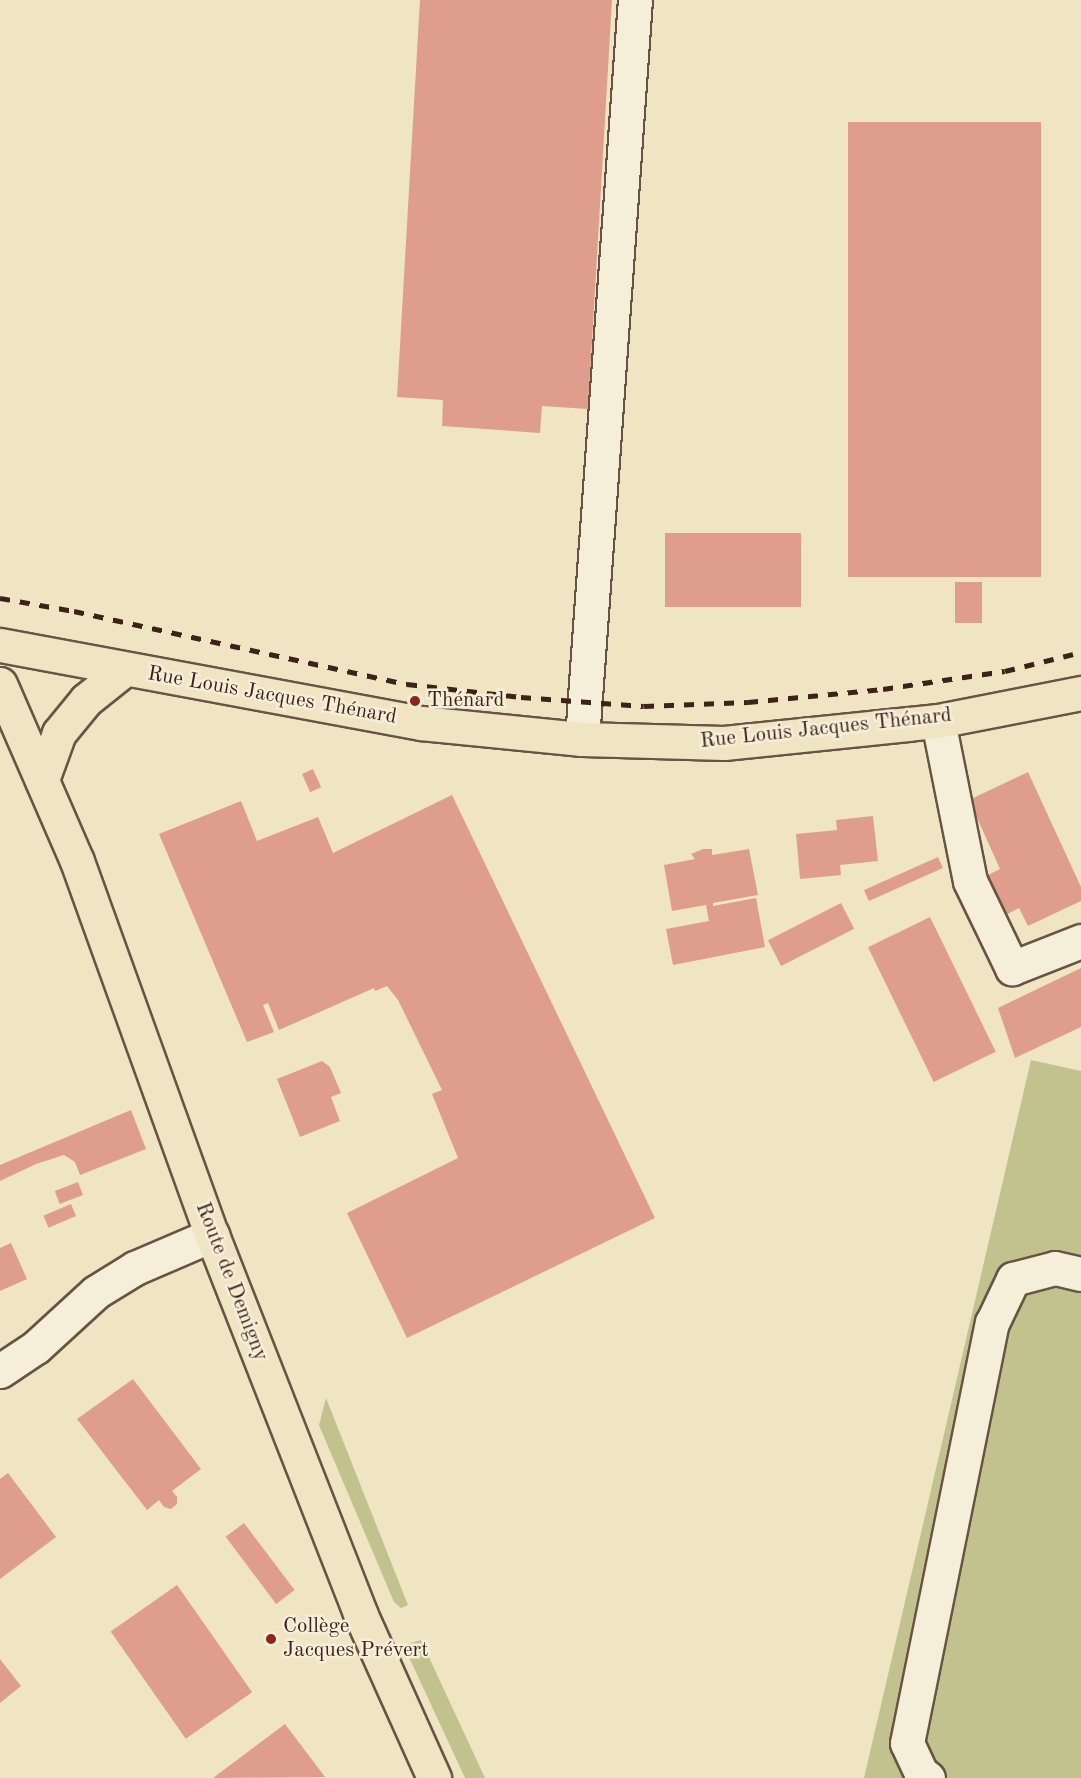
<!DOCTYPE html>
<html>
<head>
<meta charset="utf-8">
<style>
	body { margin:0 }
	#map { position:relative; width:1081px; height:1778px; overflow:hidden; background:#efe5c3; font-family:"Old Standard TT",serif }
	div>[style] { position:absolute }
	.green>* { inset:0; background:#c1c28e }
	.building>* { inset:0; background:#df9e8c; transform-origin:0 0 }
	.roads { filter:drop-shadow(2px 0 #695344) drop-shadow(-2px 0 #695344) drop-shadow(0 2px #695344) drop-shadow(0 -2px #695344) }
	.minor>* { height:33px; margin:-16.5px; padding:0 16.5px; transform-origin:16.5px; border-radius:16.5px; background:#f5eed8 }
	.major>* { height:33px; margin:-16.5px; padding:0 16.5px; transform-origin:16.5px; border-radius:16.5px; background:#efe5c3 }
	.rail>* { height:4.5px; margin-top:-2.25px; transform-origin:0; background:repeating-linear-gradient(90deg,#3c2219 0 10px,transparent 0 20px) }
	.dots>* { width:16px; height:16px; translate:-50% -50%; box-sizing:border-box; border:3px solid #f5eed8; border-radius:50% }
	span { translate:-50% -50%; white-space:nowrap; text-align:center; line-height:1.15; -webkit-text-stroke:5px #f5eed8; paint-order:stroke }
	.street-label { font-size:21px; color:#3c2219 }
	.poi-label { font-size:21px; color:#3c2219 }
	.left { translate:0 -50%; text-align:left }
</style>
</head>
<body>
<div id="map">
	<div class="green">
		<div style="clip-path:polygon(1031px 1060px,1081px 1071px,1081px 1778px,864px 1778px)"></div>
		<div style="clip-path:polygon(326px 1398px,408px 1605px,401px 1608px,394px 1602px,319px 1425px)"></div>
		<div style="clip-path:polygon(421px 1640px,485px 1778px,465px 1778px,408px 1655px,407px 1644px)"></div>
	</div>
	<div class="building">
		<div style="clip-path:polygon(420px 0,612px 0,588px 409px,542px 406px,540px 433px,442px 426px,443px 400px,397px 397px)"></div>
		<div style="left:848px;top:122px;width:193px;height:455px"></div>
		<div style="left:801px;top:533px;width:74px;height:136px;rotate:90deg"></div>
		<div style="left:982px;top:582px;width:41px;height:27px;rotate:90deg"></div>
		<div style="left:313px;top:769px;width:20px;height:12px;rotate:66deg"></div>
		<div style="clip-path:polygon(1028px 772px,1081px 887px,1081px 901px,1028px 926px,1019px 908px,1002px 917px,984px 877px,1000px 869px,969px 800px)"></div>
		<div style="clip-path:polygon(452px 795px,655px 1218px,407px 1338px,347px 1213px,458px 1158px,432px 1094px,442px 1090px,398px 1000px,387px 986px,375px 991px,374px 988px,279px 1030px,268px 1003px,263px 1005px,274px 1032px,247px 1042px,159px 834px,241px 801px,257px 841px,318px 817px,333px 853px)"></div>
		<div style="clip-path:polygon(873px 816px,878px 861px,840px 865px,841px 875px,800px 879px,796px 834px,837px 830px,836px 820px)"></div>
		<div style="clip-path:polygon(703px 849px,712px 849px,712px 855px,749px 849px,758px 895px,713px 903px,713px 906px,756px 898px,765px 947px,673px 965px,666px 929px,709px 921px,706px 905px,672px 911px,664px 865px,695px 859px,691px 854px)"></div>
		<div style="left:938px;top:857px;width:12px;height:81px;rotate:66deg"></div>
		<div style="left:841px;top:903px;width:29px;height:82px;rotate:63deg"></div>
		<div style="left:930px;top:917px;width:150px;height:69px;rotate:64deg"></div>
		<div style="clip-path:polygon(1081px 968px,1081px 1027px,1015px 1058px,998px 1008px)"></div>
		<div style="clip-path:polygon(322px 1061px,330px 1067px,341px 1093px,331px 1097px,340px 1121px,300px 1137px,277px 1079px)"></div>
		<div style="clip-path:polygon(131px 1110px,146px 1149px,80px 1175px,75px 1162px,64px 1155px,36px 1164px,0 1181px,0 1165px)"></div>
		<div style="left:78px;top:1182px;width:14px;height:25px;rotate:69deg"></div>
		<div style="left:71px;top:1204px;width:13px;height:30px;rotate:67deg"></div>
		<div style="clip-path:polygon(11px 1243px,27px 1279px,0 1291px,0 1248px)"></div>
		<div style="clip-path:polygon(133px 1379px,201px 1469px,172px 1491px,177px 1497px,177px 1504px,171px 1509px,164px 1507px,159px 1500px,147px 1510px,77px 1419px)"></div>
		<div style="clip-path:polygon(8px 1473px,56px 1537px,0 1579px,0 1479px)"></div>
		<div style="left:244px;top:1523px;width:84px;height:23px;rotate:53deg"></div>
		<div style="left:177px;top:1585px;width:131px;height:81px;rotate:55deg"></div>
		<div style="clip-path:polygon(0 1659px,21px 1686px,0 1703px)"></div>
		<div style="clip-path:polygon(285px 1724px,325px 1777px,213px 1778px)"></div>
	</div>
	<div class="roads">
		<div class="minor">
			<div style="left:938px;top:721px;width:163px;rotate:78.7deg"></div>
			<div style="left:970px;top:881px;width:97px;rotate:64.2deg"></div>
			<div style="left:1012px;top:968px;width:74px;rotate:-21.4deg"></div>
			<div style="left:582px;top:739px;width:741px;rotate:-85.9deg"></div>
			<div style="left:0;top:1371px;width:43px;rotate:-33.7deg"></div>
			<div style="left:36px;top:1347px;width:81px;rotate:-42.5deg"></div>
			<div style="left:96px;top:1292px;width:46px;rotate:-31.6deg"></div>
			<div style="left:135px;top:1268px;width:84px;rotate:-23.2deg"></div>
			<div style="left:928px;top:1778px;width:9px;rotate:-144deg"></div>
			<div style="left:921px;top:1773px;width:33px;rotate:-115deg"></div>
			<div style="left:907px;top:1743px;width:429px;rotate:-78.6deg"></div>
			<div style="left:992px;top:1323px;width:49px;rotate:-64.5deg"></div>
			<div style="left:1013px;top:1279px;width:43px;rotate:-14.7deg"></div>
			<div style="left:1055px;top:1268px;width:27px;rotate:13deg"></div>
		</div>
		<div class="major">
			<div style="left:0;top:645px;width:428px;rotate:10.5deg"></div>
			<div style="left:421px;top:723px;width:162px;rotate:5.7deg"></div>
			<div style="left:582px;top:739px;width:142px;rotate:1.6deg"></div>
			<div style="left:724px;top:743px;width:215px;rotate:-5.9deg"></div>
			<div style="left:938px;top:721px;width:146px;rotate:-11.1deg"></div>
			<div style="left:0;top:684px;width:193px;rotate:66.5deg"></div>
			<div style="left:77px;top:861px;width:398px;rotate:70.2deg"></div>
			<div style="left:212px;top:1235px;width:406px;rotate:68.6deg"></div>
			<div style="left:360px;top:1613px;width:181px;rotate:65.8deg"></div>
			<div style="left:42px;top:780px;width:50px;rotate:-70.1deg"></div>
			<div style="left:59px;top:733px;width:43px;rotate:-50.7deg"></div>
			<div style="left:86px;top:700px;width:50px;rotate:-38.5deg"></div>
		</div>
	</div>
	<div class="rail">
		<div style="left:0;top:598px;width:75px;rotate:10deg"></div>
		<div style="left:74px;top:611px;width:341px;rotate:12.4deg"></div>
		<div style="left:407px;top:684px;width:115px;rotate:6.5deg"></div>
		<div style="left:521px;top:697px;width:123px;rotate:4.2deg"></div>
		<div style="left:644px;top:706px;width:104px;rotate:-2.2deg"></div>
		<div style="left:748px;top:702px;width:136px;rotate:-5.5deg"></div>
		<div style="left:883px;top:689px;width:123px;rotate:-8.4deg"></div>
		<div style="left:1005px;top:671px;width:78px;rotate:-14deg"></div>
	</div>
	<div class="dots">
		<div style="left:415px;top:701px;background:#8f2418"></div>
		<div style="left:271px;top:1639px;background:#8f2418"></div>
	</div>
	<div class="street-label">
		<span style="left:272px;top:696px;rotate:10deg">Rue Louis Jacques Thénard</span>
		<span style="left:826px;top:729px;rotate:-6deg">Rue Louis Jacques Thénard</span>
		<span style="left:231px;top:1282px;rotate:69deg">Route de Demigny</span>
	</div>
	<div class="poi-label">
		<span class="left" style="left:427px;top:701px">Thénard</span>
		<span class="left" style="left:283px;top:1639px">Collège<br>Jacques Prévert</span>
	</div>
</div>
</body>
</html>
